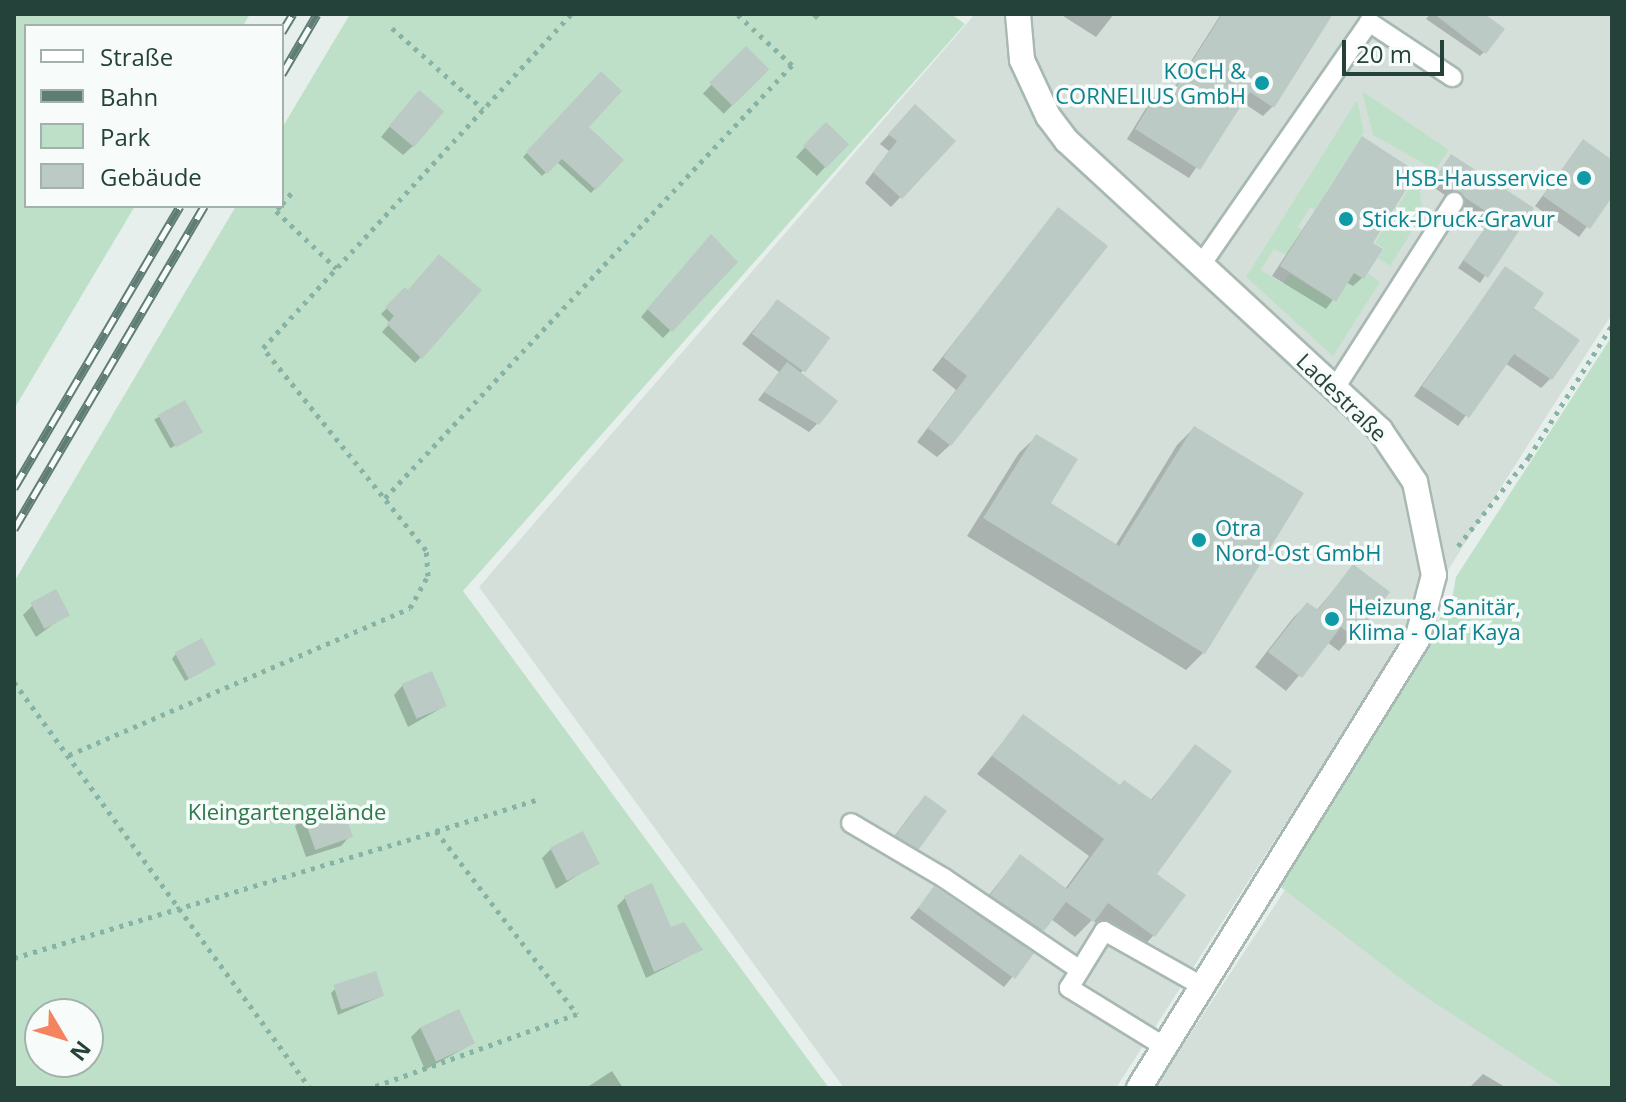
<!DOCTYPE html>
<html>
<head>
<meta charset="utf-8">
<style>
	body { margin:0 }
	#map { position:relative; width:1626px; height:1102px; overflow:hidden; background:#e6efeb; font-family:"Open Sans",sans-serif }
	div>[style] { position:absolute }
	.built>* { inset:0; background:#d4dfda }
	.green>* { inset:0; background:#bfe0c8 }
	.shadow>* { inset:0; background:#0003; transform-origin:0 0 }
	.building>* { inset:0; background:#bbcac4; transform-origin:0 0 }
	.path>* { height:5px; margin-top:-2.5px; transform-origin:0; background:repeating-linear-gradient(90deg,#86b3a5 0 4px,transparent 0 10px) }
	.roads { filter:drop-shadow(2px 0 #a8b8b2) drop-shadow(-2px 0 #a8b8b2) drop-shadow(0 2px #a8b8b2) drop-shadow(0 -2px #a8b8b2) }
	.service>* { height:18px; margin:-9px; padding:0 9px; transform-origin:9px; border-radius:9px; background:#fff }
	.minor>* { height:24px; margin:-12px; padding:0 12px; transform-origin:12px; border-radius:12px; background:#fff }
	.rail>* { height:9px; margin-top:-4.5px; transform-origin:0; background:repeating-linear-gradient(90deg,#f7fbf9 0 18px,#5f7d75 0 36px); box-sizing:border-box; border-block:2px solid #5f7d75 }
	.dots>* { width:22px; height:22px; translate:-50% -50%; box-sizing:border-box; border:4px solid #f7fbf9; border-radius:50% }
	span { translate:-50% -50%; white-space:nowrap; text-align:center; line-height:1.15; -webkit-text-stroke:7px #f7fbf9; paint-order:stroke }
	.culture-label { font-size:22px; color:#0d838f }
	.right { translate:-100% -50%; text-align:right }
	.left { translate:0 -50%; text-align:left }
	.street-label { font-size:22px; color:#24423a }
	.park-label { font-size:22px; color:#2d7a4b }
	.frame { position:absolute; inset:0; border:16px solid #24423a; pointer-events:none }
	.legend { position:absolute; left:24px; top:24px; width:260px; height:184px; box-sizing:border-box; background:#f7fbf9; border:2px solid #a3b1ad; margin:0; padding:10px 14px; list-style:none; font-size:24px; color:#24423a }
	.legend li { display:flex; align-items:center; gap:16px; height:40px }
	.legend b { width:40px; border:2px solid #a3b1ad }
	.north { position:absolute; left:24px; top:998px; width:80px; height:80px; box-sizing:border-box; background:#f7fbf9; border:2px solid #a3b1ad; border-radius:50%; rotate:128deg; font-size:22px; font-weight:700; line-height:32px; text-align:center; color:#24423a }
	.north::after { content:''; display:block; margin:auto; width:28px; height:36px; background:#f4845f; clip-path:polygon(50% 0,100% 100%,50% 72%,0 100%) }
	.scale { position:absolute; left:1342px; top:40px; width:102px; height:36px; box-sizing:border-box; border:4px solid #24423a; border-top:0; padding-left:10px; font-size:24px; line-height:28px; white-space:nowrap; color:#24423a; -webkit-text-stroke:6px #f7fbf9; paint-order:stroke }
</style>
</head>
<body>
<div id="map">
	<div class="built">
		<div style="clip-path:polygon(975px 14px,1612px 14px,1612px 314px,1116px 1088px,844px 1088px,479px 587px)"></div>
		<div style="clip-path:polygon(1298px 870px,1603px 1088px,1155px 1088px)"></div>
	</div>
	<div class="green">
		<div style="clip-path:polygon(14px 14px,250px 14px,243px 26px,26px 26px,26px 206px,135px 206px,14px 409px)"></div>
		<div style="clip-path:polygon(evenodd,350px 14px,951px 14px,965px 24px,463px 591px,829px 1088px,14px 1088px,14px 582px,236px 206px,282px 206px,282px 128px,350px 14px,40px 1014px,88px 1014px,88px 1062px,40px 1062px,40px 1014px)"></div>
		<div style="clip-path:polygon(1362px 91px,1449px 150px,1435px 170px,1373px 135px)"></div>
		<div style="clip-path:polygon(1357px 100px,1364px 132px,1315px 210px,1310px 207px,1298px 227px,1302px 230px,1286px 255px,1274px 249px,1261px 270px,1283px 284px,1289px 274px,1336px 302px,1354px 273px,1363px 279px,1368px 273px,1380px 282px,1333px 356px,1246px 277px)"></div>
		<div style="clip-path:polygon(1418px 174px,1423px 214px,1390px 266px,1378px 258px,1384px 248px,1375px 243px)"></div>
		<div style="clip-path:polygon(1612px 336px,1612px 1088px,1565px 1088px,1421px 994px,1274px 882px,1452px 599px,1456px 577px)"></div>
	</div>
	<div class="shadow">
		<div style="clip-path:polygon(810px 14px,822px 14px,816px 20px)"></div>
		<div style="clip-path:polygon(1060px 14px,1114px 14px,1096px 37px)"></div>
		<div style="clip-path:polygon(1221px 14px,1330px 14px,1273px 106px,1263px 116px,1242px 102px,1189px 178px,1127px 139px,1151px 100px,1161px 91px,1169px 96px)"></div>
		<div style="clip-path:polygon(1430px 14px,1484px 14px,1484px 52px,1480px 56px,1426px 19px)"></div>
		<div style="left:746px;top:49px;width:29px;height:62px;rotate:44deg"></div>
		<div style="clip-path:polygon(601px 74px,586px 127px,622px 160px,591px 193px,557px 162px,542px 176px,523px 157px)"></div>
		<div style="clip-path:polygon(410px 102px,413px 146px,403px 155px,381px 137px)"></div>
		<div style="clip-path:polygon(906px 116px,953px 141px,891px 207px,865px 183px,889px 151px,880px 144px)"></div>
		<div style="clip-path:polygon(817px 134px,826px 166px,817px 176px,796px 157px)"></div>
		<div style="clip-path:polygon(1362px 139px,1370px 243px,1362px 278px,1353px 286px,1346px 282px,1326px 309px,1272px 276px)"></div>
		<div style="clip-path:polygon(1583px 142px,1612px 163px,1612px 193px,1579px 237px,1535px 206px)"></div>
		<div style="clip-path:polygon(1452px 156px,1531px 209px,1480px 283px,1458px 268px,1488px 224px,1430px 185px)"></div>
		<div style="clip-path:polygon(1058px 210px,950px 445px,937px 457px,917px 442px,956px 390px,932px 370px)"></div>
		<div style="clip-path:polygon(704px 244px,735px 262px,663px 338px,641px 317px)"></div>
		<div style="clip-path:polygon(1505px 268px,1531px 308px,1550px 379px,1541px 388px,1505px 363px,1458px 426px,1414px 396px)"></div>
		<div style="clip-path:polygon(405px 290px,421px 357px,415px 363px,382px 332px,390px 323px,381px 314px)"></div>
		<div style="clip-path:polygon(777px 301px,827px 339px,800px 374px,817px 424px,809px 432px,758px 400px,779px 372px,742px 344px)"></div>
		<div style="left:184px;top:403px;width:33px;height:34px;rotate:61deg"></div>
		<div style="clip-path:polygon(1194px 428px,1301px 494px,1203px 653px,1186px 670px,967px 536px,1019px 453px,1037px 436px,1048px 504px,1115px 546px,1177px 445px)"></div>
		<div style="clip-path:polygon(1353px 567px,1387px 593px,1339px 651px,1327px 642px,1286px 691px,1255px 667px,1293px 618px,1307px 604px,1316px 611px)"></div>
		<div style="clip-path:polygon(32px 606px,67px 614px,36px 637px,23px 615px)"></div>
		<div style="clip-path:polygon(176px 654px,209px 668px,185px 681px,172px 659px)"></div>
		<div style="clip-path:polygon(403px 685px,445px 706px,408px 727px,394px 695px)"></div>
		<div style="clip-path:polygon(1023px 717px,1119px 788px,1150px 801px,1196px 747px,1154px 874px,1183px 896px,1153px 936px,1137px 953px,1092px 920px,1075px 937px,1051px 919px,1024px 949px,1031px 954px,1004px 987px,910px 918px,934px 889px,973px 915px,1020px 856px,1065px 889px,1089px 856px,977px 774px)"></div>
		<div style="clip-path:polygon(916px 807px,917px 848px,908px 857px,888px 845px)"></div>
		<div style="clip-path:polygon(304px 816px,350px 836px,341px 846px,306px 857px,295px 826px)"></div>
		<div style="clip-path:polygon(551px 849px,597px 863px,556px 889px,542px 858px)"></div>
		<div style="clip-path:polygon(625px 898px,670px 930px,701px 950px,646px 978px,617px 906px)"></div>
		<div style="clip-path:polygon(335px 989px,382px 996px,338px 1015px,331px 993px)"></div>
		<div style="clip-path:polygon(420px 1028px,472px 1044px,425px 1070px,411px 1037px)"></div>
		<div style="clip-path:polygon(612px 1071px,623px 1088px,586px 1088px)"></div>
		<div style="clip-path:polygon(1483px 1074px,1507px 1088px,1469px 1088px)"></div>
	</div>
	<div class="building">
		<div style="clip-path:polygon(1222px 14px,1333px 14px,1274px 108px,1250px 92px,1200px 170px,1135px 129px,1160px 88px,1171px 95px)"></div>
		<div style="clip-path:polygon(1434px 14px,1485px 14px,1505px 29px,1486px 54px)"></div>
		<div style="left:746px;top:46px;width:33px;height:52px;rotate:45deg"></div>
		<div style="clip-path:polygon(601px 71px,622px 91px,589px 127px,624px 160px,596px 190px,562px 159px,547px 174px,526px 152px)"></div>
		<div style="left:419px;top:90px;width:33px;height:47px;rotate:40deg"></div>
		<div style="clip-path:polygon(915px 104px,956px 141px,902px 199px,873px 172px,897px 141px,888px 134px)"></div>
		<div style="left:826px;top:122px;width:32px;height:33px;rotate:44deg"></div>
		<div style="clip-path:polygon(1362px 136px,1417px 172px,1373px 243px,1383px 249px,1364px 279px,1354px 273px,1336px 302px,1280px 266px)"></div>
		<div style="clip-path:polygon(1583px 139px,1612px 160px,1612px 197px,1590px 229px,1543px 196px)"></div>
		<div style="clip-path:polygon(1451px 154px,1534px 208px,1488px 278px,1463px 260px,1493px 216px,1435px 178px)"></div>
		<div style="clip-path:polygon(1058px 207px,1108px 246px,951px 446px,928px 428px,967px 376px,943px 357px)"></div>
		<div style="clip-path:polygon(711px 234px,738px 262px,672px 332px,647px 309px)"></div>
		<div style="clip-path:polygon(439px 254px,482px 290px,422px 359px,387px 324px,394px 316px,385px 307px,405px 287px,408px 290px)"></div>
		<div style="clip-path:polygon(1505px 266px,1544px 293px,1534px 308px,1580px 340px,1552px 380px,1514px 354px,1469px 418px,1422px 386px)"></div>
		<div style="left:777px;top:299px;width:66px;height:43px;rotate:36deg"></div>
		<div style="clip-path:polygon(787px 362px,838px 401px,819px 425px,764px 392px)"></div>
		<div style="left:185px;top:400px;width:37px;height:31px;rotate:61deg"></div>
		<div style="clip-path:polygon(1194px 426px,1304px 493px,1205px 654px,983px 518px,1036px 434px,1078px 459px,1051px 503px,1119px 546px)"></div>
		<div style="clip-path:polygon(1353px 564px,1390px 592px,1355px 638px,1341px 627px,1302px 678px,1268px 652px,1307px 602px,1318px 610px)"></div>
		<div style="left:56px;top:589px;width:30px;height:29px;rotate:62deg"></div>
		<div style="left:202px;top:638px;width:30px;height:31px;rotate:62deg"></div>
		<div style="left:432px;top:671px;width:38px;height:33px;rotate:67deg"></div>
		<div style="clip-path:polygon(1023px 714px,1120px 785px,1124px 780px,1152px 800px,1195px 744px,1232px 771px,1157px 874px,1186px 895px,1155px 937px,1108px 903px,1094px 922px,1066px 902px,1044px 931px,990px 895px,1020px 854px,1067px 889px,1104px 839px,992px 756px)"></div>
		<div style="left:925px;top:795px;width:27px;height:50px;rotate:36deg"></div>
		<div style="left:341px;top:802px;width:37px;height:40px;rotate:71deg"></div>
		<div style="left:583px;top:831px;width:37px;height:37px;rotate:63deg"></div>
		<div style="clip-path:polygon(652px 883px,671px 927px,684px 922px,703px 950px,654px 972px,624px 896px)"></div>
		<div style="clip-path:polygon(934px 886px,1034px 953px,1015px 979px,918px 908px)"></div>
		<div style="left:376px;top:971px;width:26px;height:45px;rotate:72deg"></div>
		<div style="left:459px;top:1009px;width:38px;height:43px;rotate:65deg"></div>
	</div>
	<div class="path">
		<div style="left:392px;top:28px;width:122px;rotate:41.7deg"></div>
		<div style="left:282px;top:204px;width:18px;rotate:-49deg"></div>
		<div style="left:280px;top:206px;width:6px;rotate:129deg"></div>
		<div style="left:276px;top:211px;width:83px;rotate:43.5deg"></div>
		<div style="left:385px;top:498px;width:594px;rotate:-46.77deg"></div>
		<div style="left:792px;top:65px;width:75px;rotate:-137.2deg"></div>
		<div style="left:1458px;top:546px;width:114px;rotate:-51.4deg"></div>
		<div style="left:1529px;top:457px;width:156px;rotate:-57.8deg"></div>
		<div style="left:14px;top:682px;width:502px;rotate:53.91deg"></div>
		<div style="left:69px;top:755px;width:371px;rotate:-23.3deg"></div>
		<div style="left:410px;top:608px;width:37px;rotate:-61deg"></div>
		<div style="left:428px;top:576px;width:26px;rotate:-94deg"></div>
		<div style="left:426px;top:550px;width:260px;rotate:-128.9deg"></div>
		<div style="left:263px;top:348px;width:454px;rotate:-47.3deg"></div>
		<div style="left:436px;top:831px;width:105px;rotate:-17.2deg"></div>
		<div style="left:14px;top:958px;width:441px;rotate:-16.7deg"></div>
		<div style="left:436px;top:831px;width:231px;rotate:52.4deg"></div>
		<div style="left:577px;top:1014px;width:220px;rotate:160.3deg"></div>
	</div>
	<div class="roads">
		<div class="service">
			<div style="left:1201px;top:265px;width:295px;rotate:-55.3deg"></div>
			<div style="left:1369px;top:22px;width:100px;rotate:33.5deg"></div>
			<div style="left:1335px;top:388px;width:221px;rotate:-57.4deg"></div>
			<div style="left:851px;top:823px;width:108px;rotate:30.6deg"></div>
			<div style="left:944px;top:878px;width:164px;rotate:34.1deg"></div>
			<div style="left:1165px;top:1047px;width:113px;rotate:-148.4deg"></div>
			<div style="left:1069px;top:988px;width:67px;rotate:-58.4deg"></div>
			<div style="left:1104px;top:931px;width:112px;rotate:29.3deg"></div>
		</div>
		<div class="minor">
			<div style="left:1018px;top:14px;width:46px;rotate:85deg"></div>
			<div style="left:1022px;top:60px;width:62px;rotate:65.1deg"></div>
			<div style="left:1048px;top:116px;width:31px;rotate:53deg"></div>
			<div style="left:1067px;top:141px;width:426px;rotate:42.7deg"></div>
			<div style="left:1380px;top:430px;width:63px;rotate:56.1deg"></div>
			<div style="left:1415px;top:482px;width:95px;rotate:78.5deg"></div>
			<div style="left:1434px;top:575px;width:67px;rotate:104.7deg"></div>
			<div style="left:1417px;top:640px;width:527px;rotate:121.82deg"></div>
		</div>
	</div>
	<div class="rail">
		<div style="left:282px;top:32px;width:21px;rotate:-59deg"></div>
		<div style="left:282px;top:74px;width:69px;rotate:-59.7deg"></div>
		<div style="left:14px;top:488px;width:327px;rotate:-59.5deg"></div>
		<div style="left:14px;top:529px;width:375px;rotate:-59.5deg"></div>
	</div>
	<div class="dots">
		<div style="left:1262px;top:83px;background:#0f9aa8"></div>
		<div style="left:1584px;top:178px;background:#0f9aa8"></div>
		<div style="left:1346px;top:219px;background:#0f9aa8"></div>
		<div style="left:1199px;top:540px;background:#0f9aa8"></div>
		<div style="left:1332px;top:619px;background:#0f9aa8"></div>
	</div>
	<div class="culture-label">
		<span class="right" style="left:1246px;top:83px">KOCH &amp;<br>CORNELIUS GmbH</span>
		<span class="right" style="left:1568px;top:178px">HSB-Hausservice</span>
		<span class="left" style="left:1362px;top:219px">Stick-Druck-Gravur</span>
		<span class="left" style="left:1215px;top:540px">Otra<br>Nord-Ost GmbH</span>
		<span class="left" style="left:1348px;top:619px">Heizung, Sanitär,<br>Klima - Olaf Kaya</span>
	</div>
	<div class="street-label">
		<span style="left:1342px;top:397px;rotate:44deg">Ladestraße</span>
	</div>
	<div class="park-label">
		<span style="left:287px;top:812px">Kleingartengelände</span>
	</div>
	<div class="frame"></div>
	<ul class="legend">
	<li><b style="height:10px;background:#fff"></b>Straße</li>
	<li><b style="height:10px;background:#5f7d75"></b>Bahn</li>
	<li><b style="height:22px;background:#bfe0c8"></b>Park</li>
	<li><b style="height:22px;background:#bbcac4"></b>Gebäude</li>
	</ul>
	<div class="north">N</div>
	<div class="scale">20 m</div>
</div>
</body>
</html>
